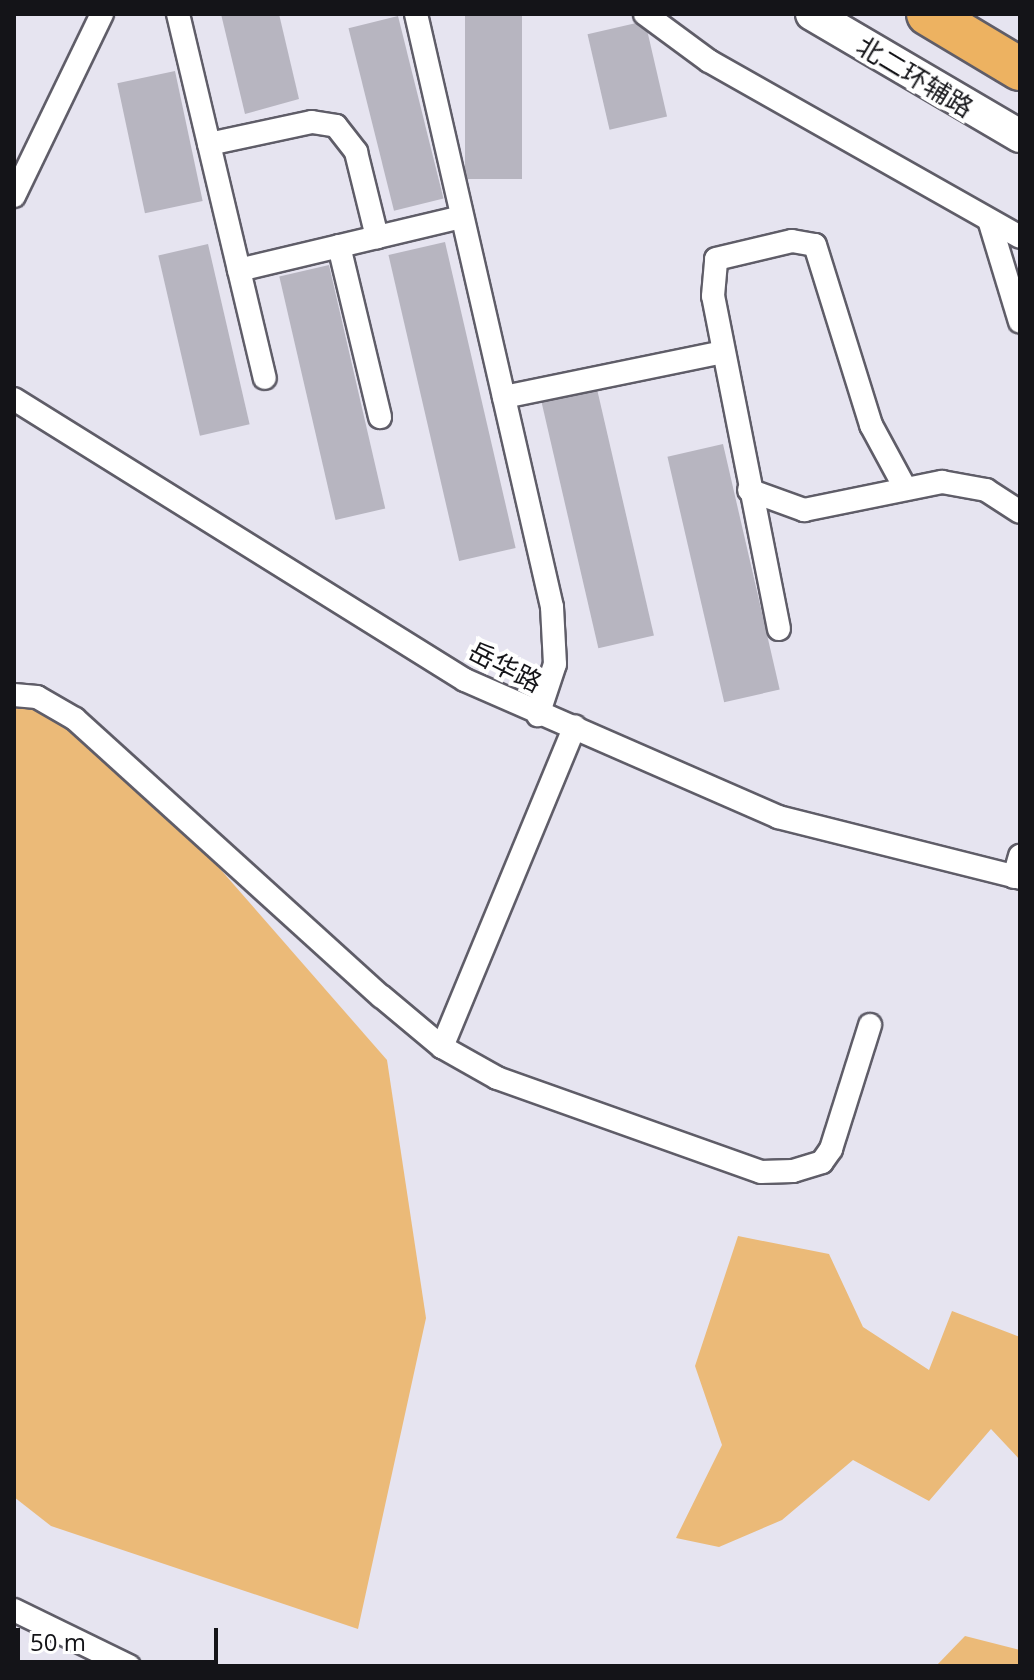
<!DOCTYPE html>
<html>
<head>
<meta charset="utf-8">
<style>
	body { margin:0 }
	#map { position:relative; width:1034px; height:1680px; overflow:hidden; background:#e6e4f0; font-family:"Open Sans","Noto Sans SC",sans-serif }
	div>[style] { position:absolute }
	.green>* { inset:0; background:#ebba78 }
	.building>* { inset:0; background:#b7b5c0; transform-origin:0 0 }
	.roads { filter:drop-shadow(2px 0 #5f5d68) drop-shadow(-2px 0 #5f5d68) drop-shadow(0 2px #5f5d68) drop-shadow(0 -2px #5f5d68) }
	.street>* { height:22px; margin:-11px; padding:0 11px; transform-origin:11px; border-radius:11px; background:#fff }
	.secondary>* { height:32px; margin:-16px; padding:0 16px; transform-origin:16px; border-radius:16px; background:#fff }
	.highway>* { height:42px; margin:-21px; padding:0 21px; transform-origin:21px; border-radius:21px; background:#edb261 }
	span { translate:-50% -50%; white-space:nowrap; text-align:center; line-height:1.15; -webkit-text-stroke:8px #fff; paint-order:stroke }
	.street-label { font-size:26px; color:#141418 }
	.frame { position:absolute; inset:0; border:16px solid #141418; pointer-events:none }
	.scale { position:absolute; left:16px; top:1628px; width:202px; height:36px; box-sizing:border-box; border:4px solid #141418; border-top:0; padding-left:10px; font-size:24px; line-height:28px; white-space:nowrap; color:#141418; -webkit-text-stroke:6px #fff; paint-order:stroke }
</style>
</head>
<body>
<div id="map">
	<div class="green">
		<div style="clip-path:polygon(32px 703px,138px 775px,387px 1060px,426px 1318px,358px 1629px,51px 1526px,14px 1497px,14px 708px)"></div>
		<div style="clip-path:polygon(738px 1236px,829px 1254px,863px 1327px,929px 1370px,952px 1311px,1020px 1337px,1020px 1460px,991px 1429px,929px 1501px,853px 1460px,782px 1520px,719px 1547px,676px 1538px,722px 1445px,695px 1366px)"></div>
		<div style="clip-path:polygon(965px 1636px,1020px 1650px,1020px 1666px,936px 1666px)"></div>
	</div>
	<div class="building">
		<div style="clip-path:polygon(221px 14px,279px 14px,299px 99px,245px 114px)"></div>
		<div style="left:465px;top:14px;width:57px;height:165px"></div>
		<div style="left:398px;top:16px;width:188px;height:51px;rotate:76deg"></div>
		<div style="left:645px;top:21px;width:98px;height:59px;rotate:77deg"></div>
		<div style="left:175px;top:71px;width:133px;height:59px;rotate:78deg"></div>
		<div style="left:445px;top:242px;width:314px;height:58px;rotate:77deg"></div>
		<div style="left:208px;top:244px;width:185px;height:51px;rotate:77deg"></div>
		<div style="left:329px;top:265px;width:250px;height:51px;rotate:77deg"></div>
		<div style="left:597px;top:389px;width:253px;height:57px;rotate:77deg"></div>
		<div style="left:723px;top:444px;width:252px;height:57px;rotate:77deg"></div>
	</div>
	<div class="roads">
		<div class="street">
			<div style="left:178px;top:14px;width:374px;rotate:76.6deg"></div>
			<div style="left:416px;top:14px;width:608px;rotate:77.08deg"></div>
			<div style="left:552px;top:607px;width:57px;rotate:87deg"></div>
			<div style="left:555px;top:664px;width:54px;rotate:108.4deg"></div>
			<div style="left:645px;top:14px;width:79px;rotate:36.3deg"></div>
			<div style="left:709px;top:61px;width:357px;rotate:29.5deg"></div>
			<div style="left:209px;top:144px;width:105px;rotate:-12.1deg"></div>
			<div style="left:312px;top:122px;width:24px;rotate:9deg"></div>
			<div style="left:336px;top:126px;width:33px;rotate:52deg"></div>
			<div style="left:356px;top:152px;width:88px;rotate:76.1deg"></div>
			<div style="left:14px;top:196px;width:202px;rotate:-64.2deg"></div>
			<div style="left:990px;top:223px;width:103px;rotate:73.1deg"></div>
			<div style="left:339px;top:246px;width:176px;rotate:76.5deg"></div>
			<div style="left:239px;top:270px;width:228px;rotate:-13.4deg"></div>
			<div style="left:504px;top:397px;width:224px;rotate:-11.6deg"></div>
			<div style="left:14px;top:399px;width:531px;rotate:31.93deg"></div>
			<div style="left:465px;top:680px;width:342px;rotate:23.6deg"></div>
			<div style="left:778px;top:817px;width:250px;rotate:14.1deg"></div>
			<div style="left:749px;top:490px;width:59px;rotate:20deg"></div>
			<div style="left:804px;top:510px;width:141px;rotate:-11.5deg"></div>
			<div style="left:942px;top:482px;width:45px;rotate:10.3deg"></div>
			<div style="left:986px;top:490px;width:40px;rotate:32.9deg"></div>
			<div style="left:779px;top:629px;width:339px;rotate:-101.2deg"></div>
			<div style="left:713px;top:296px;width:37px;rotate:-85deg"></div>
			<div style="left:716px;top:259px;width:78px;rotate:-13.3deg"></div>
			<div style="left:792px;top:241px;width:23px;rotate:10deg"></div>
			<div style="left:815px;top:245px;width:189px;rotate:72.7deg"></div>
			<div style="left:871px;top:425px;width:72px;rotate:61.6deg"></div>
			<div style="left:14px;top:695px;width:23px;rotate:5deg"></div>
			<div style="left:37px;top:697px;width:44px;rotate:30.1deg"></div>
			<div style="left:75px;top:719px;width:413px;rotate:42.2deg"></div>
			<div style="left:381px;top:996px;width:80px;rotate:39.9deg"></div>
			<div style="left:442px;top:1047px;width:63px;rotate:29.4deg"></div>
			<div style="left:497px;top:1078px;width:280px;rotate:19.6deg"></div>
			<div style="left:761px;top:1172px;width:32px;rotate:-2deg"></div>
			<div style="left:793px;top:1171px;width:30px;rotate:-17deg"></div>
			<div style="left:822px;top:1162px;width:16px;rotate:-55deg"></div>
			<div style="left:831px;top:1149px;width:130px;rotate:-72.5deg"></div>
			<div style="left:1014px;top:877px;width:22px;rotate:-74deg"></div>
			<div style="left:442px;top:1047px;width:347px;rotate:-67.5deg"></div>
			<div style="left:14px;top:1610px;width:128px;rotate:26deg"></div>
		</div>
		<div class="secondary">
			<div style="left:812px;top:14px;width:241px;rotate:30.4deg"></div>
		</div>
		<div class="highway">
			<div style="left:928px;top:14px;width:107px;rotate:30.9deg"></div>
		</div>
	</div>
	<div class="street-label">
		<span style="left:915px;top:77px;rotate:31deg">北二环辅路</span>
		<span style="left:505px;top:667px;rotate:27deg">岳华路</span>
	</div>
	<div class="frame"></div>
	<div class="scale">50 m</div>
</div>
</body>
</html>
